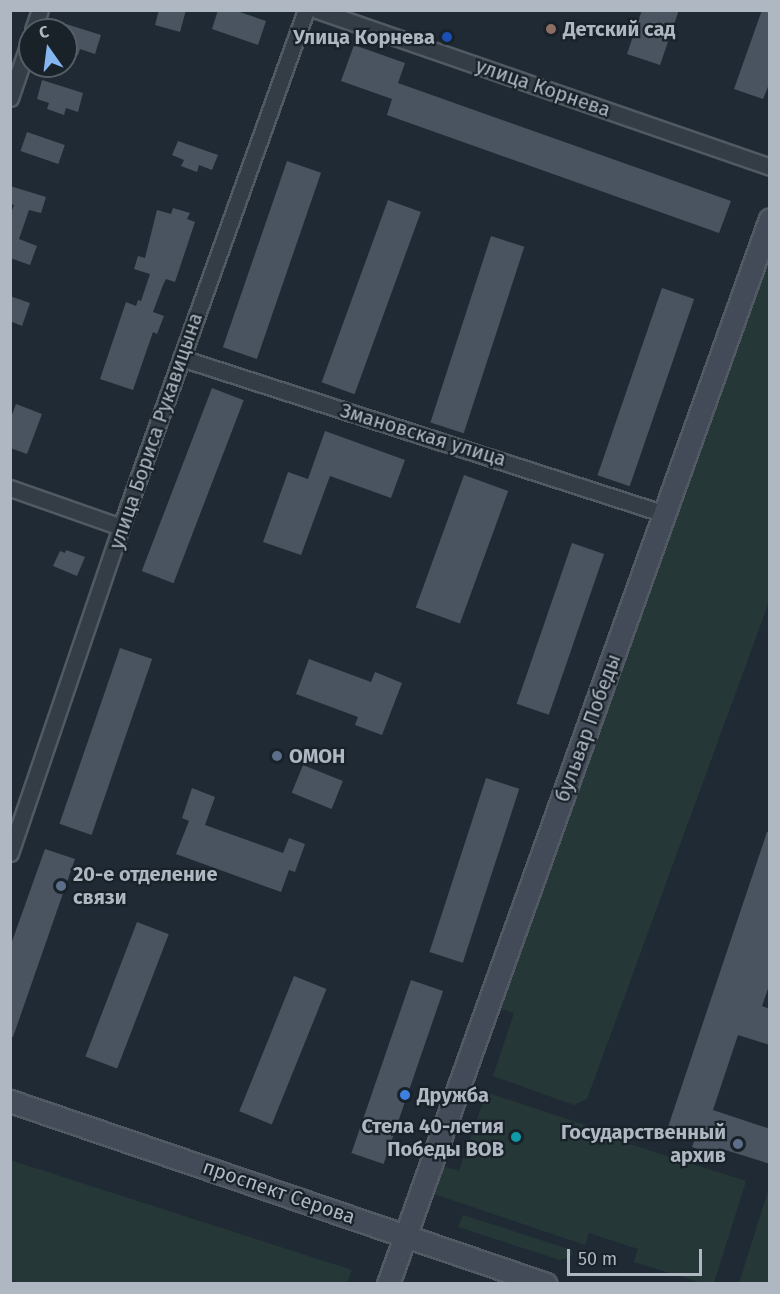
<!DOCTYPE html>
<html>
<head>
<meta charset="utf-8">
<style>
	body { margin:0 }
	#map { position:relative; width:780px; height:1294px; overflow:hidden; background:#202a34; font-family:"Fira Sans",sans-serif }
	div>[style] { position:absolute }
	.green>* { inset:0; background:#253837 }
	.building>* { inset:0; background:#495460; transform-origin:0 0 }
	.roads { filter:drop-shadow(2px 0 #515a63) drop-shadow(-2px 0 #515a63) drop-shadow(0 2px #515a63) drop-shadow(0 -2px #515a63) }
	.street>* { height:15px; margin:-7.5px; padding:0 7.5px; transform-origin:7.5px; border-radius:7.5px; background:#343c45 }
	.secondary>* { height:21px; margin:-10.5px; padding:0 10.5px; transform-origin:10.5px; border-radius:10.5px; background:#424b57 }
	.dots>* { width:16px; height:16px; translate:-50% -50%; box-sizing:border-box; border:3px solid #192129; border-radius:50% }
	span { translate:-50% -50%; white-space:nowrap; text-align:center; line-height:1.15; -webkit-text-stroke:4.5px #192129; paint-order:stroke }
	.poi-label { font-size:20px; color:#aeb7c2; font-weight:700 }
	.left { translate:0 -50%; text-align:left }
	.right { translate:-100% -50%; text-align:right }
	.street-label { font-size:20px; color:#aeb7c2 }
	.frame { position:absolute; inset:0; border:12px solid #aeb7c2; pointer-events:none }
	.north { position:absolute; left:18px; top:18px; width:60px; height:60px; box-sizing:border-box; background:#192129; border:2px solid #555d66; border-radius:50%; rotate:346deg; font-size:16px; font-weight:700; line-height:24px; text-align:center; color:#aeb7c2 }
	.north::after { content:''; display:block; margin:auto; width:21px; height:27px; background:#86b6ef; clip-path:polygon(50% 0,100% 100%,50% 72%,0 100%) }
	.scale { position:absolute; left:567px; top:1249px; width:135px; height:27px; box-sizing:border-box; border:3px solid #aeb7c2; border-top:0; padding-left:8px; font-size:18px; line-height:21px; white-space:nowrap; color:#aeb7c2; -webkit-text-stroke:4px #192129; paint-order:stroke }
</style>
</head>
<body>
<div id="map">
	<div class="green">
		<div style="clip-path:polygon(769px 252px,770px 599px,587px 1099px,574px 1105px,493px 1076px,514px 1013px,496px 1007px)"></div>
		<div style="clip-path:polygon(470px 1087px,621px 1137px,620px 1141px,746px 1181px,714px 1283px,702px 1283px,634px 1262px,638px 1249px,589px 1233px,585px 1245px,434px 1194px,443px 1166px,459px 1171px,483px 1102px,467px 1096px)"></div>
		<div style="clip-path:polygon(10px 1160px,352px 1270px,347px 1283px,21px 1284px,11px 1280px)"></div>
		<div style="clip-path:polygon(769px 1188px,769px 1283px,739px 1283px)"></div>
		<div style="clip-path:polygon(463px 1215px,572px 1250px,571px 1257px,560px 1260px,458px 1227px)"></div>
	</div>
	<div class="building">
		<div style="clip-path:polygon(159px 10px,186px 10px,180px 32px,155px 25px)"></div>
		<div style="clip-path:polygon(218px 10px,234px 10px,266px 21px,258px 45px,212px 29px)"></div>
		<div style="clip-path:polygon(642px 10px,679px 10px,660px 65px,627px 54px)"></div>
		<div style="clip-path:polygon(762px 10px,770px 10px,770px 82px,763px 99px,734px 89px)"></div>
		<div style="clip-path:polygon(66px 24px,101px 35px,95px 54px,80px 49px,78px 55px,66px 51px)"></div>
		<div style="clip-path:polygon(354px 45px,405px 63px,398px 83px,731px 201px,719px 233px,387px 115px,392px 99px,341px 81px)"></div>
		<div style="clip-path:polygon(42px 80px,83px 93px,78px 112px,66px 108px,64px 115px,47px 109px,49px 103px,37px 99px)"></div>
		<div style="left:27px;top:132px;width:40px;height:20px;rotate:19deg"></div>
		<div style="clip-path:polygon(178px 141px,218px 155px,212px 170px,199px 165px,197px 172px,181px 166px,184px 160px,172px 155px)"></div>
		<div style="left:287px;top:161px;width:36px;height:197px;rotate:19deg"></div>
		<div style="clip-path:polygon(10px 186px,46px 197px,41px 213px,29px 210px,19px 239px,37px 246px,30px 265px,10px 258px,10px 216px,14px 205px,10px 204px)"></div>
		<div style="left:388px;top:200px;width:35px;height:194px;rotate:20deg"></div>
		<div style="clip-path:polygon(173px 208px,190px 213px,187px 219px,195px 222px,175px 282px,166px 279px,163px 285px,153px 312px,164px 316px,157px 334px,153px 332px,133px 390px,100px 379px,126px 302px,136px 306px,138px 300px,141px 301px,150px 274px,134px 269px,138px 256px,145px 258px,157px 210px,171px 214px)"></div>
		<div style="left:491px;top:236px;width:35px;height:196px;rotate:18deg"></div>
		<div style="left:662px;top:288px;width:34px;height:198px;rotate:19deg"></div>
		<div style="clip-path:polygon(10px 296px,30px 303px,22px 326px,10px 321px)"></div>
		<div style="left:212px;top:388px;width:34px;height:196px;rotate:21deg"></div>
		<div style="clip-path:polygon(16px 404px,42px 414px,27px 454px,10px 448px,10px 420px)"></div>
		<div style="clip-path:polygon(325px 431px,405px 460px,391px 498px,330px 476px,301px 555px,263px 542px,288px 472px,308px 479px)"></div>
		<div style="left:464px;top:475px;width:47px;height:141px;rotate:20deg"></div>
		<div style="left:572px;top:543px;width:34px;height:170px;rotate:19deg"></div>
		<div style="clip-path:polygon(66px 550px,85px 557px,77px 576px,53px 566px,60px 551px,65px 553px)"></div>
		<div style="left:120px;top:648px;width:34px;height:186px;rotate:19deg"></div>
		<div style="clip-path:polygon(309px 659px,371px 682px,375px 672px,402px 683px,382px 735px,355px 725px,358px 717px,296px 694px)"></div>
		<div style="left:303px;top:765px;width:43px;height:30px;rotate:22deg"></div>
		<div style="left:486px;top:778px;width:35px;height:183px;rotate:18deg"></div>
		<div style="clip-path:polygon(192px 788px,215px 797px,205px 825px,283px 853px,289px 838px,305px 844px,295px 872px,289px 870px,281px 892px,176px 854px,189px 821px,182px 818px)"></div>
		<div style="clip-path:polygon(767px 832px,770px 832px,770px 983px,762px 1006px,770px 1009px,770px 1045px,738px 1035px,713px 1110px,770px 1129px,770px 1164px,719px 1148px,716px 1155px,692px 1147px,695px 1139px,667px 1130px)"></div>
		<div style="clip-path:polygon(45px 849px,75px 859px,13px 1037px,10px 1036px,10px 947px)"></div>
		<div style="left:137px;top:922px;width:34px;height:144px;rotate:21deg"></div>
		<div style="left:294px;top:976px;width:35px;height:146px;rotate:22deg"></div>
		<div style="left:411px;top:980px;width:34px;height:183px;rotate:19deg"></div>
	</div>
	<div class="roads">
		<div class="street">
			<div style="left:317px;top:10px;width:479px;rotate:19.1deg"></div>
			<div style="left:33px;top:30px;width:21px;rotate:-71deg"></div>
			<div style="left:10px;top:98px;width:61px;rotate:-71deg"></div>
			<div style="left:181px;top:358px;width:509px;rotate:17.86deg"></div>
			<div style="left:10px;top:488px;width:118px;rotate:19.4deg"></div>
			<div style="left:10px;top:853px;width:344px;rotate:-71.2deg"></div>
			<div style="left:121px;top:527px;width:549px;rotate:-70.31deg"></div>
		</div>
		<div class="secondary">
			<div style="left:10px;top:1101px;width:566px;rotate:18.85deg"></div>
			<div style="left:388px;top:1284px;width:1131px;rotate:-70.27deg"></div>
		</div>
	</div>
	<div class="dots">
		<div style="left:551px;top:29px;background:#8d6e63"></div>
		<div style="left:447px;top:37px;background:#1a4fb4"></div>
		<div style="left:277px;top:756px;background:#5c6f8a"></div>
		<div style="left:61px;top:886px;background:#5c6f8a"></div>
		<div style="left:405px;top:1095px;background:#3f7fe0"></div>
		<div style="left:516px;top:1137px;background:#0f9aa8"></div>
		<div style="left:738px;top:1144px;background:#5c6f8a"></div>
	</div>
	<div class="poi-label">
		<span class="left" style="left:563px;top:29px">Детский сад</span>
		<span class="right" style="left:435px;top:37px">Улица Корнева</span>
		<span class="left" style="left:289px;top:756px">ОМОН</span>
		<span class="left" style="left:73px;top:886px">20-е отделение<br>связи</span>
		<span class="left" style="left:417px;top:1095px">Дружба</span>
		<span class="right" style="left:504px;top:1138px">Стела 40-летия<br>Победы ВОВ</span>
		<span class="right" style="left:726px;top:1144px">Государственный<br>архив</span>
	</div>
	<div class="street-label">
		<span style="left:543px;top:88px;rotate:19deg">улица Корнева</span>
		<span style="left:156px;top:431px;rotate:-71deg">улица Бориса Рукавицына</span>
		<span style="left:423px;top:435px;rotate:17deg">Змановская улица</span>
		<span style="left:588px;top:728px;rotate:-70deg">бульвар Победы</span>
		<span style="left:279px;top:1192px;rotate:19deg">проспект Серова</span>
	</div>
	<div class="frame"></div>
	<div class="north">С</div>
	<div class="scale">50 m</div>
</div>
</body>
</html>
